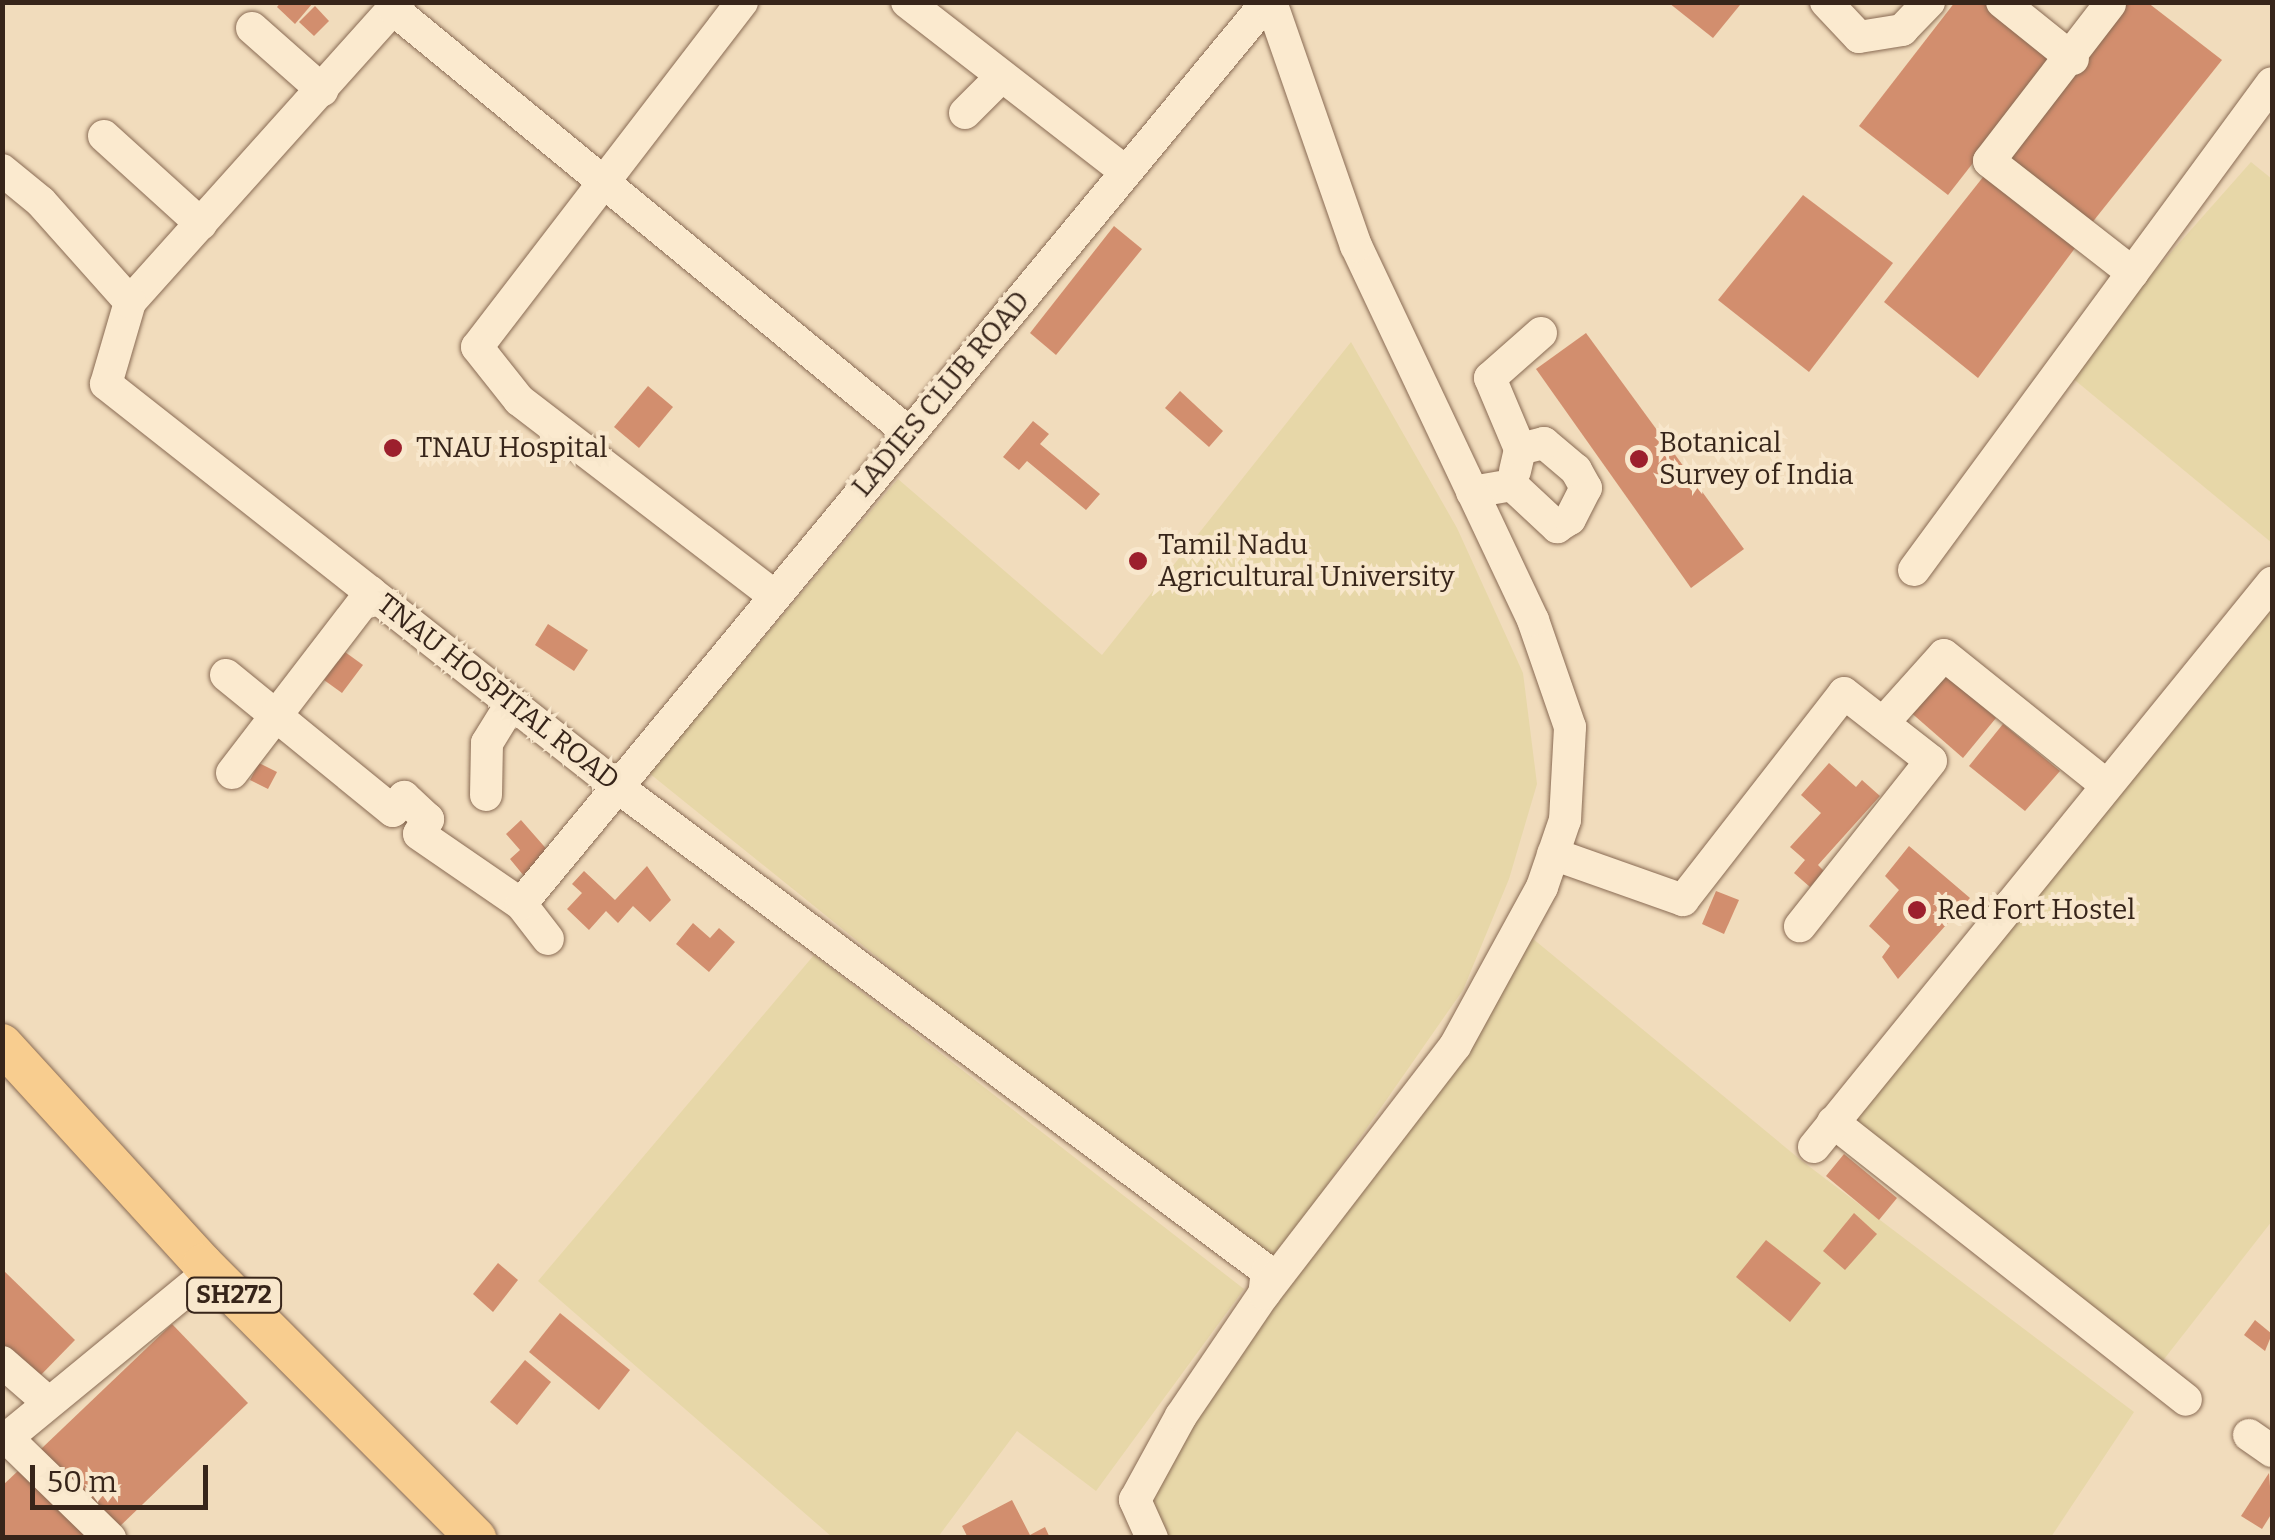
<!DOCTYPE html>
<style>
body{margin:0}
#map{position:relative;width:2275px;height:1540px;overflow:hidden;background:#f1dcbc;font-family:Bitter,serif}
div>[style]{position:absolute}
.farmland>*{inset:0;background:#e7d7a8}
.building>*{inset:0;background:#d28e6e}
.roads{filter:drop-shadow(0 0 2px #896b54) drop-shadow(0 0 2px #896b54)}
.minor>*{height:32px;margin:-16px;padding:0 16px;transform-origin:16px;border-radius:16px;background:#fbeacf}
.major>*{height:40px;margin:-20px;padding:0 20px;transform-origin:20px;border-radius:20px;background:#f8cd8f}
.dots>*{width:28px;height:28px;translate:-50% -50%;box-sizing:border-box;border:5px solid #f8e7cc;border-radius:50%}
span{translate:-50% -50%;white-space:nowrap;text-align:center;line-height:1.15;-webkit-text-stroke:8px #f8e7cc;paint-order:stroke}
.shield-label span{padding:2px 8px;background:#f8e7cc;border:2px solid;border-radius:8px;-webkit-text-stroke-width:0}
.shield-label{font-size:25px;color:#37251a;font-weight:700}
.street-label{font-size:28px;color:#37251a}
.poi-label{font-size:28px;color:#37251a}
.left{translate:0 -50%;text-align:left}
.frame{position:absolute;inset:0;border:5px solid #37251a;pointer-events:none}
.scale{position:absolute;left:30px;top:1465px;width:178px;height:45px;box-sizing:border-box;border:5px solid #37251a;border-top:0;padding-left:12px;font-size:30px;line-height:35px;white-space:nowrap;color:#37251a;-webkit-text-stroke:8px #f8e7cc;paint-order:stroke}
</style>
<div id="map">
<div class="farmland">
<div style="clip-path:polygon(2251px 162px,2272px 179px,2272px 543px,2065px 372px)"></div>
<div style="clip-path:polygon(1351px 342px,1457px 528px,1523px 673px,1537px 784px,1509px 879px,1463px 990px,1267px 1271px,649px 773px,898px 479px,1102px 655px)"></div>
<div style="clip-path:polygon(2272px 600px,2272px 1221px,2154px 1372px,1844px 1121px)"></div>
<div style="clip-path:polygon(1532px 938px,1802px 1161px,2134px 1412px,2051px 1537px,1153px 1538px,1147px 1528px,1154px 1465px)"></div>
<div style="clip-path:polygon(814px 955px,1244px 1289px,1096px 1491px,1017px 1431px,938px 1537px,832px 1537px,538px 1281px)"></div>
</div>
<div class="building">
<div style="clip-path:polygon(281px 2px,310px 2px,312px 4px,295px 24px,277px 7px)"></div>
<div style="clip-path:polygon(1955px 2px,1993px 2px,2058px 54px,1948px 195px,1859px 126px)"></div>
<div style="clip-path:polygon(2119px 2px,2147px 2px,2222px 60px,2087px 229px,1998px 159px)"></div>
<div style="clip-path:polygon(1669px 3px,1736px 3px,1740px 5px,1713px 38px)"></div>
<div style="clip-path:polygon(315px 6px,329px 21px,314px 36px,299px 22px)"></div>
<div style="clip-path:polygon(1991px 167px,2081px 240px,1978px 378px,1884px 302px)"></div>
<div style="clip-path:polygon(1803px 195px,1893px 263px,1809px 372px,1718px 300px)"></div>
<div style="clip-path:polygon(1114px 226px,1142px 249px,1056px 355px,1030px 333px)"></div>
<div style="clip-path:polygon(1586px 333px,1744px 549px,1691px 588px,1536px 369px)"></div>
<div style="clip-path:polygon(648px 386px,673px 407px,639px 448px,614px 427px)"></div>
<div style="clip-path:polygon(1180px 391px,1223px 431px,1209px 447px,1165px 408px)"></div>
<div style="clip-path:polygon(1033px 421px,1049px 434px,1040px 444px,1100px 494px,1086px 510px,1027px 461px,1019px 470px,1003px 457px)"></div>
<div style="clip-path:polygon(548px 624px,588px 650px,574px 671px,535px 645px)"></div>
<div style="clip-path:polygon(345px 652px,363px 665px,342px 693px,324px 680px)"></div>
<div style="clip-path:polygon(1940px 670px,1996px 718px,1963px 758px,1908px 710px)"></div>
<div style="clip-path:polygon(2003px 724px,2060px 771px,2025px 811px,1969px 766px)"></div>
<div style="clip-path:polygon(259px 763px,277px 772px,268px 789px,250px 780px)"></div>
<div style="clip-path:polygon(1829px 763px,1856px 787px,1862px 780px,1880px 796px,1818px 865px,1824px 871px,1810px 887px,1794px 873px,1805px 860px,1790px 847px,1821px 813px,1801px 795px)"></div>
<div style="clip-path:polygon(521px 820px,550px 853px,524px 876px,510px 859px,520px 850px,506px 834px)"></div>
<div style="clip-path:polygon(1909px 846px,1970px 898px,1898px 979px,1882px 957px,1890px 946px,1869px 926px,1899px 890px,1885px 876px)"></div>
<div style="clip-path:polygon(647px 866px,671px 900px,650px 922px,633px 906px,618px 923px,606px 911px,589px 930px,567px 909px,582px 893px,572px 884px,584px 871px,615px 900px)"></div>
<div style="clip-path:polygon(1716px 891px,1739px 900px,1724px 934px,1702px 924px)"></div>
<div style="clip-path:polygon(693px 923px,710px 938px,719px 928px,735px 942px,709px 972px,676px 944px)"></div>
<div style="clip-path:polygon(1844px 1154px,1897px 1198px,1879px 1220px,1826px 1176px)"></div>
<div style="clip-path:polygon(1854px 1213px,1877px 1234px,1845px 1270px,1823px 1251px)"></div>
<div style="clip-path:polygon(1766px 1240px,1821px 1283px,1790px 1322px,1736px 1277px)"></div>
<div style="clip-path:polygon(498px 1263px,518px 1280px,493px 1312px,473px 1294px)"></div>
<div style="clip-path:polygon(2px 1269px,75px 1340px,36px 1380px,2px 1348px)"></div>
<div style="clip-path:polygon(560px 1313px,630px 1370px,599px 1410px,529px 1352px)"></div>
<div style="clip-path:polygon(2255px 1320px,2272px 1334px,2265px 1351px,2244px 1335px)"></div>
<div style="clip-path:polygon(172px 1324px,248px 1403px,117px 1529px,41px 1449px)"></div>
<div style="clip-path:polygon(525px 1360px,551px 1382px,517px 1425px,490px 1402px)"></div>
<div style="clip-path:polygon(20px 1469px,91px 1538px,2px 1538px,2px 1486px)"></div>
<div style="clip-path:polygon(2269px 1473px,2272px 1513px,2262px 1529px,2241px 1516px)"></div>
<div style="clip-path:polygon(1012px 1500px,1030px 1535px,1045px 1527px,1050px 1538px,968px 1538px,962px 1526px)"></div>
</div>
<div class="roads">
<div class="minor">
<div style="left:399px;top:2px;width:403px;rotate:131.9deg"></div>
<div style="left:130px;top:302px;width:85px;rotate:106.3deg"></div>
<div style="left:106px;top:384px;width:653px;rotate:38.22deg"></div>
<div style="left:619px;top:788px;width:808px;rotate:36.7deg"></div>
<div style="left:1267px;top:1271px;width:23px;rotate:97deg"></div>
<div style="left:742px;top:2px;width:435px;rotate:127.5deg"></div>
<div style="left:477px;top:347px;width:68px;rotate:51.6deg"></div>
<div style="left:519px;top:400px;width:320px;rotate:37.5deg"></div>
<div style="left:907px;top:2px;width:277px;rotate:37.8deg"></div>
<div style="left:1826px;top:2px;width:48px;rotate:46.7deg"></div>
<div style="left:1859px;top:37px;width:44px;rotate:-9.2deg"></div>
<div style="left:1902px;top:30px;width:39px;rotate:-46deg"></div>
<div style="left:2002px;top:2px;width:91px;rotate:38.8deg"></div>
<div style="left:2110px;top:4px;width:198px;rotate:127.6deg"></div>
<div style="left:1989px;top:161px;width:182px;rotate:37.9deg"></div>
<div style="left:394px;top:10px;width:666px;rotate:39.4deg"></div>
<div style="left:252px;top:28px;width:94px;rotate:41.5deg"></div>
<div style="left:965px;top:113px;width:52px;rotate:-45deg"></div>
<div style="left:104px;top:136px;width:131px;rotate:42.2deg"></div>
<div style="left:2px;top:170px;width:50px;rotate:39.4deg"></div>
<div style="left:41px;top:202px;width:134px;rotate:48.3deg"></div>
<div style="left:1515px;top:471px;width:23px;rotate:-77deg"></div>
<div style="left:1520px;top:449px;width:77px;rotate:-112.9deg"></div>
<div style="left:1490px;top:378px;width:68px;rotate:-41.4deg"></div>
<div style="left:1472px;top:492px;width:41px;rotate:-9.9deg"></div>
<div style="left:1512px;top:485px;width:62px;rotate:43deg"></div>
<div style="left:1557px;top:527px;width:15px;rotate:-32deg"></div>
<div style="left:1570px;top:519px;width:35px;rotate:-63deg"></div>
<div style="left:1586px;top:488px;width:21px;rotate:-119deg"></div>
<div style="left:1576px;top:470px;width:42px;rotate:-139.8deg"></div>
<div style="left:1544px;top:443px;width:25px;rotate:166deg"></div>
<div style="left:1914px;top:570px;width:604px;rotate:-53.68deg"></div>
<div style="left:226px;top:675px;width:215px;rotate:39.2deg"></div>
<div style="left:393px;top:811px;width:18px;rotate:-52deg"></div>
<div style="left:404px;top:797px;width:33px;rotate:43deg"></div>
<div style="left:428px;top:819px;width:17px;rotate:121deg"></div>
<div style="left:419px;top:834px;width:124px;rotate:34.5deg"></div>
<div style="left:521px;top:904px;width:44px;rotate:52.4deg"></div>
<div style="left:1883px;top:723px;width:91px;rotate:-48.1deg"></div>
<div style="left:1944px;top:655px;width:205px;rotate:38.7deg"></div>
<div style="left:232px;top:773px;width:228px;rotate:-52.5deg"></div>
<div style="left:486px;top:795px;width:52px;rotate:-88.9deg"></div>
<div style="left:487px;top:743px;width:46px;rotate:-58.4deg"></div>
<div style="left:1553px;top:854px;width:138px;rotate:19.5deg"></div>
<div style="left:1683px;top:900px;width:262px;rotate:-52.1deg"></div>
<div style="left:1844px;top:693px;width:110px;rotate:38deg"></div>
<div style="left:1931px;top:761px;width:211px;rotate:128.4deg"></div>
<div style="left:521px;top:904px;width:1171px;rotate:-50.41deg"></div>
<div style="left:1833px;top:1122px;width:449px;rotate:38.2deg"></div>
<div style="left:1814px;top:1147px;width:727px;rotate:-50.92deg"></div>
<div style="left:2px;top:1362px;width:62px;rotate:41.1deg"></div>
<div style="left:2249px;top:1435px;width:28px;rotate:35deg"></div>
<div style="left:7px;top:1438px;width:144px;rotate:44.2deg"></div>
<div style="left:2px;top:1442px;width:269px;rotate:-39.4deg"></div>
<div style="left:1152px;top:1538px;width:42px;rotate:-114.1deg"></div>
<div style="left:1135px;top:1500px;width:96px;rotate:-61.3deg"></div>
<div style="left:1181px;top:1416px;width:148px;rotate:-55.8deg"></div>
<div style="left:1264px;top:1294px;width:313px;rotate:-52.4deg"></div>
<div style="left:1455px;top:1046px;width:181px;rotate:-61.3deg"></div>
<div style="left:1542px;top:887px;width:71px;rotate:-71.1deg"></div>
<div style="left:1565px;top:820px;width:93px;rotate:-86.9deg"></div>
<div style="left:1570px;top:727px;width:113px;rotate:-109.1deg"></div>
<div style="left:1533px;top:620px;width:414px;rotate:-115.3deg"></div>
<div style="left:1356px;top:246px;width:258px;rotate:-109.2deg"></div>
</div>
<div class="major">
<div style="left:2px;top:1044px;width:298px;rotate:47.6deg"></div>
<div style="left:203px;top:1264px;width:387px;rotate:45.1deg"></div>
</div>
</div>
<div class="dots">
<div style="left:393px;top:448px;background:#9c202d"></div>
<div style="left:1639px;top:459px;background:#9c202d"></div>
<div style="left:1138px;top:561px;background:#9c202d"></div>
<div style="left:1917px;top:910px;background:#9c202d"></div>
</div>
<div class="shield-label">
<span style="left:234px;top:1295px">SH272</span>
</div>
<div class="street-label">
<span style="left:941px;top:394px;rotate:-50deg">LADIES CLUB ROAD</span>
<span style="left:498px;top:692px;rotate:38deg">TNAU HOSPITAL ROAD</span>
</div>
<div class="poi-label">
<span class="left" style="left:1659px;top:459px">Botanical<br>Survey of India</span>
<span class="left" style="left:416px;top:448px">TNAU Hospital</span>
<span class="left" style="left:1158px;top:561px">Tamil Nadu<br>Agricultural University</span>
<span class="left" style="left:1937px;top:910px">Red Fort Hostel</span>
</div>
<div class="frame"></div>
<div class="scale">50 m</div>
</div>
